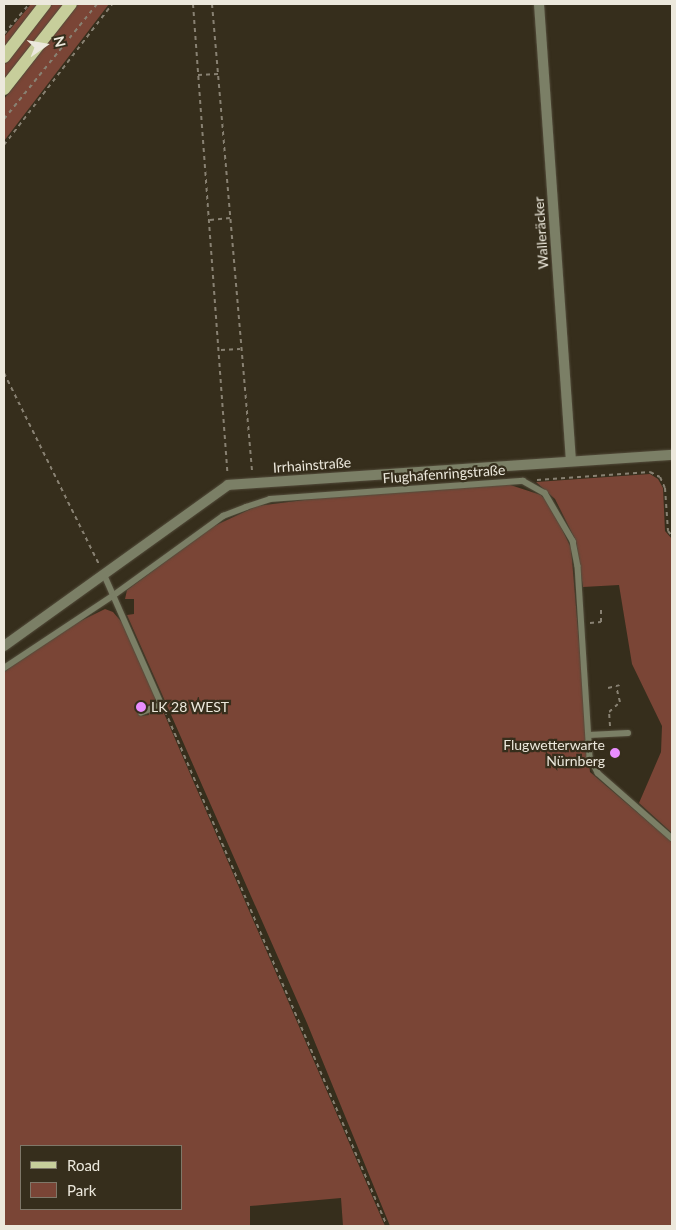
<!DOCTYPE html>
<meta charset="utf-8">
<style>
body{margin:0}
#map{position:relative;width:676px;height:1230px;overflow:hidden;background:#362e1c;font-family:Lato,sans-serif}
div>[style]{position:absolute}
.green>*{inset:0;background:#7a4536}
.path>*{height:2px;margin-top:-1px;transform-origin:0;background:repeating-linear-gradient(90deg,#888172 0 4px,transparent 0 8px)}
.roads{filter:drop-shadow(0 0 1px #534c3b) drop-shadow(0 0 1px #534c3b)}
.lane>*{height:5.5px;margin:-2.75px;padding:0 2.75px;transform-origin:2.75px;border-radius:2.75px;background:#7b7f66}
.street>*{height:10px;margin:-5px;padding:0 5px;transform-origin:5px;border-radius:5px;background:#7b7f66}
.primary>*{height:12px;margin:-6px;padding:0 6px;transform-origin:6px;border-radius:6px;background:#c7ce9b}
.dots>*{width:14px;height:14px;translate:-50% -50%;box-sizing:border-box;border:2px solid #362e1c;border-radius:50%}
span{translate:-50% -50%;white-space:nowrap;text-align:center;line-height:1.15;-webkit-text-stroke:4.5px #362e1c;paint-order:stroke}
.street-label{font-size:14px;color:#ece8dc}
.poi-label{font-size:14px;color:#ece8dc}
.left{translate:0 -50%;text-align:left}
.right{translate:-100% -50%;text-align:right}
.frame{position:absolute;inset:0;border:5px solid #ece8dc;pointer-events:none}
.legend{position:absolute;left:20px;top:1145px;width:162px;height:65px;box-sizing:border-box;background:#362e1c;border:1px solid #7f7869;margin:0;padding:6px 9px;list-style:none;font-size:15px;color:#ece8dc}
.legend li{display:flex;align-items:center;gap:10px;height:25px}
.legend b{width:25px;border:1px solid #7f7869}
.north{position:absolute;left:20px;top:20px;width:50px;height:50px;-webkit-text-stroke:4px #362e1c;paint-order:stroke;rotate:77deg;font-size:14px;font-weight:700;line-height:20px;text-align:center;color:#ece8dc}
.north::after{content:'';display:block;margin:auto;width:18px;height:22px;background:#ece8dc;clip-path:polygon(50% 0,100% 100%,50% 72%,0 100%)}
</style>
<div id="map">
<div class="green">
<div style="clip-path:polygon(31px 4px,38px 4px,4px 48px,4px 37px)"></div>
<div style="clip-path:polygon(51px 4px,64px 4px,4px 80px,4px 65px)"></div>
<div style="clip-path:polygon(78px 4px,109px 4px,4px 141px,4px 99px)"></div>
<div style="clip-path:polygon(650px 474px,658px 479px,663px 488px,665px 531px,672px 539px,672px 833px,639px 803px,661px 752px,662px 726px,632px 664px,619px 585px,583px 587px,576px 541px,555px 499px,536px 482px)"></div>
<div style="clip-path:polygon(507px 484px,541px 495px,550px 504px,571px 548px,590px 772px,672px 842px,672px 1226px,390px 1226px,307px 1023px,127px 615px,134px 614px,134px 599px,125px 599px,127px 590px,212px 527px,257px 506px,320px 498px)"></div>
<div style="clip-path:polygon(evenodd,105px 609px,113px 612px,125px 626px,154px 691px,156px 702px,144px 706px,138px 704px,139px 716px,149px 715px,148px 711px,163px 711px,385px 1226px,343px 1226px,341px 1198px,250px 1206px,250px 1226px,4px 1226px,4px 672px,62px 630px,105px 609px,21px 1146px,181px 1146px,181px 1209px,21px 1209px,21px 1146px)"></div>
</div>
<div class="path">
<div style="left:193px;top:4px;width:472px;rotate:85.8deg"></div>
<div style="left:212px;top:4px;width:471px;rotate:85.1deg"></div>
<div style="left:4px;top:34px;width:39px;rotate:-50deg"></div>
<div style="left:198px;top:75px;width:20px;rotate:-3deg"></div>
<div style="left:4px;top:119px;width:148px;rotate:-51deg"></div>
<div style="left:4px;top:145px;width:178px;rotate:-52.5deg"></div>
<div style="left:210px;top:220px;width:20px;rotate:-6deg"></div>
<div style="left:221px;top:350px;width:19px;rotate:-3deg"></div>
<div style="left:4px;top:373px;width:213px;rotate:63.6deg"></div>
<div style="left:537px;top:480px;width:113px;rotate:-4deg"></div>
<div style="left:650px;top:472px;width:11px;rotate:27deg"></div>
<div style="left:660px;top:477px;width:12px;rotate:66deg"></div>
<div style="left:665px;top:488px;width:43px;rotate:86deg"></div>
<div style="left:668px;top:531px;width:6px;rotate:51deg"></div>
<div style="left:590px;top:623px;width:11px;rotate:-5deg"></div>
<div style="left:601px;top:622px;width:15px;rotate:-90deg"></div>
<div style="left:608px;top:688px;width:12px;rotate:-14deg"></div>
<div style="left:165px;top:711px;width:561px;rotate:66.68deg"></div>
<div style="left:610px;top:726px;width:14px;rotate:-94deg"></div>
<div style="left:609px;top:712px;width:15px;rotate:-42deg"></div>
<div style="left:620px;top:702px;width:16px;rotate:-104deg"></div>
</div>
<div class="roads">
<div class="lane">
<div style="left:105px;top:576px;width:141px;rotate:66.2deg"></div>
<div style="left:162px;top:705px;width:22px;rotate:159deg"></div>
<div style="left:4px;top:668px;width:132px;rotate:-33.6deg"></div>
<div style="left:114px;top:595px;width:135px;rotate:-35.9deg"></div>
<div style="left:223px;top:516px;width:25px;rotate:-21deg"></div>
<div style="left:246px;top:507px;width:25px;rotate:-18deg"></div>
<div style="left:270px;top:499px;width:254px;rotate:-4.1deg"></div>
<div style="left:523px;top:481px;width:25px;rotate:29deg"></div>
<div style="left:545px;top:493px;width:56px;rotate:59.7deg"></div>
<div style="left:573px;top:541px;width:25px;rotate:79deg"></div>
<div style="left:578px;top:566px;width:191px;rotate:86.4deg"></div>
<div style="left:590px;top:757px;width:18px;rotate:63deg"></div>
<div style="left:598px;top:773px;width:98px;rotate:41.3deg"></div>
<div style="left:589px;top:735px;width:39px;rotate:-3deg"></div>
</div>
<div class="street">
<div style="left:539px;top:4px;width:458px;rotate:86deg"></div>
<div style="left:4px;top:646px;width:276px;rotate:-35.7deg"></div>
<div style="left:228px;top:485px;width:445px;rotate:-3.9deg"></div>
</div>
<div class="primary">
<div style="left:4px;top:57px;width:67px;rotate:-52.3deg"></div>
<div style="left:4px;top:89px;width:108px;rotate:-51.8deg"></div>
</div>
</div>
<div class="dots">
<div style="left:141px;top:707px;background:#e98dfe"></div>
<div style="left:615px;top:753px;background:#e98dfe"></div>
</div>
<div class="street-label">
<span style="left:541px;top:233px;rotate:-94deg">Walleräcker</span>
<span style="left:312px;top:465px;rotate:-4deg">Irrhainstraße</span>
<span style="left:444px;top:474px;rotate:-4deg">Flughafenringstraße</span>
</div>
<div class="poi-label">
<span class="left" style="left:151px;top:707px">LK 28 WEST</span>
<span class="right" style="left:605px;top:753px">Flugwetterwarte<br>Nürnberg</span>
</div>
<div class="frame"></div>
<ul class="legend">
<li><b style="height:6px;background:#c7ce9b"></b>Road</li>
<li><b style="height:14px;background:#7a4536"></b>Park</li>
</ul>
<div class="north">N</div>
</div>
